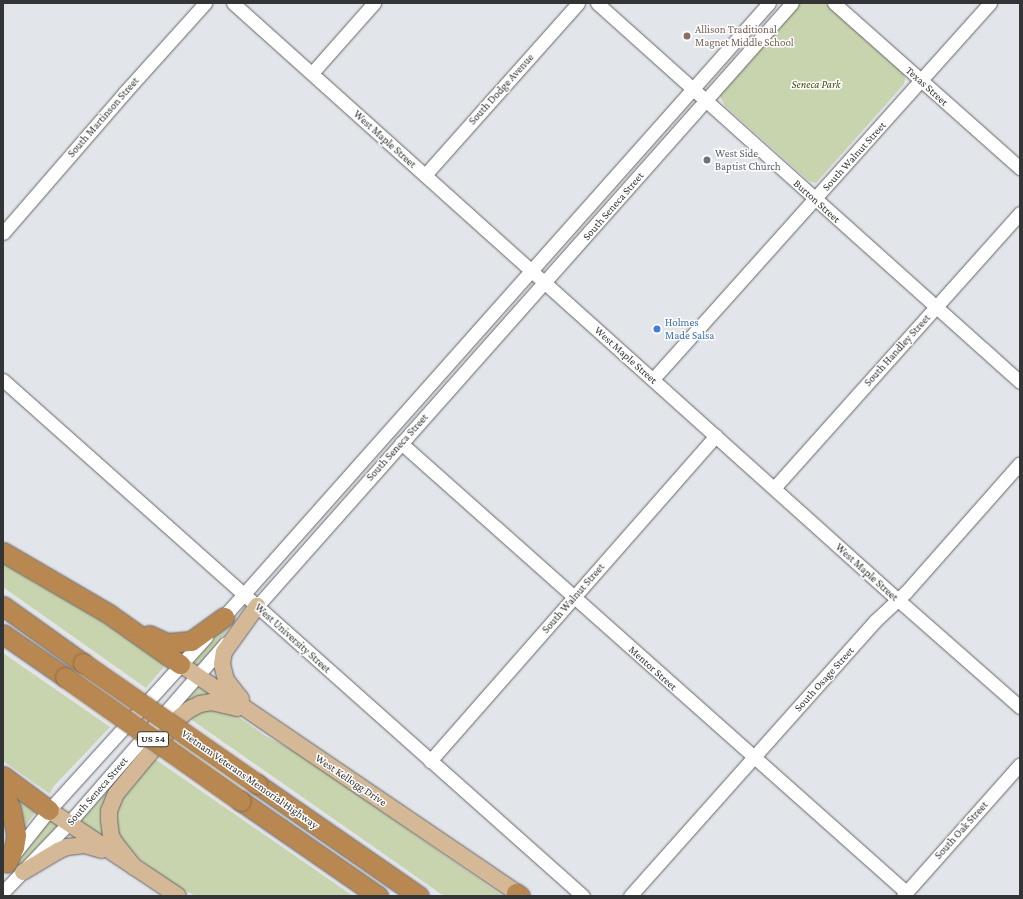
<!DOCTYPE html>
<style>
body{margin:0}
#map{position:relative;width:1023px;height:899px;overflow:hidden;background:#e2e5e9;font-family:"Crimson Pro",serif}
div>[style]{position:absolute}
.green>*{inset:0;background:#c8d4ad}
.roads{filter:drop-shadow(0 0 1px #636569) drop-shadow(0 0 1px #636569)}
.minor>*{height:13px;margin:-6.5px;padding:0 6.5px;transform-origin:6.5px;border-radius:6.5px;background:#fff}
.major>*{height:16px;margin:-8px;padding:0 8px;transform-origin:8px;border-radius:8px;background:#d5b896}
.highway>*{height:19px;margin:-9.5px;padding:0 9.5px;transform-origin:9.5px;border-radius:9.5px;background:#b98850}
.bridges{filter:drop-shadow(0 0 1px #8a6b47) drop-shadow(0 0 1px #8a6b47)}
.highway-bridge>*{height:19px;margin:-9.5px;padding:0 9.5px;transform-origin:9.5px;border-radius:9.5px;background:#b98850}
.dots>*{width:11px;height:11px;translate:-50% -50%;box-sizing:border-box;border:2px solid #fff;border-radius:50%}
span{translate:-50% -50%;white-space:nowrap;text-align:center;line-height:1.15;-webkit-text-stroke:3px #fff;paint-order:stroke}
.shield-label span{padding:1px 3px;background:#fff;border:1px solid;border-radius:3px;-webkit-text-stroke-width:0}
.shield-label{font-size:10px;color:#333435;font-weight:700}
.education-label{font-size:11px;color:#785e54}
.left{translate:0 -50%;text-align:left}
.park-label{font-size:11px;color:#414f0d;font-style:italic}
.street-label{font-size:11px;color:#333435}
.worship-label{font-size:11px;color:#5b616d}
.shop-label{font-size:11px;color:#366cbe}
.frame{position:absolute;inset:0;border:4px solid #333435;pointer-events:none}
</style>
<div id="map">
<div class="green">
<div style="clip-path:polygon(799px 3px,825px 3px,904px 74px,905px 78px,904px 84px,816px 183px,809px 181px,725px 106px,720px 96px,722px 90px)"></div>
<div style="clip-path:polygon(3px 561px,87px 608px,166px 661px,163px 668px,146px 688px,3px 587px)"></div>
<div style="clip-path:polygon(236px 616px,237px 617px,199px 668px,190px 662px,201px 648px)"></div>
<div style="clip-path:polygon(3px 653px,110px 727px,53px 787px,50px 794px,3px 761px)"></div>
<div style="clip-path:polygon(199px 686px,211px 694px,185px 706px,183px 704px)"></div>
<div style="clip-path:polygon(210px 707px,236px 715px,264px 735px,298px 753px,503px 896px,444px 896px,189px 718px)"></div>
<div style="clip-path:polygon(152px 757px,353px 896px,196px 896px,177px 887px,134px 855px,118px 838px,116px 802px)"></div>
<div style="clip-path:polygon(104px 794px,108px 796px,105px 840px,82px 823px,81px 819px)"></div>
<div style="clip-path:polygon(15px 796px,38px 809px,23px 829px)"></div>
<div style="clip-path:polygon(50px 820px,59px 825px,17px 868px,14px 865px)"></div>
</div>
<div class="roads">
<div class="minor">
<div style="left:233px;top:3px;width:892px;rotate:41.91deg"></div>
<div style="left:897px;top:599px;width:164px;rotate:41.3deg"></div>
<div style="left:597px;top:3px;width:568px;rotate:41.86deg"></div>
<div style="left:834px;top:3px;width:249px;rotate:41.6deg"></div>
<div style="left:312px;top:73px;width:94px;rotate:-48.5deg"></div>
<div style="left:425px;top:175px;width:230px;rotate:-48.3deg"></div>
<div style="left:3px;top:233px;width:186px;rotate:-49.1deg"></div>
<div style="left:125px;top:92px;width:120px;rotate:-48deg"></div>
<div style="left:653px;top:379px;width:505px;rotate:-48.13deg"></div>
<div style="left:3px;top:380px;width:776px;rotate:41.66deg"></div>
<div style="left:401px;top:443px;width:676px;rotate:41.64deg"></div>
<div style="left:774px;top:488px;width:369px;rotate:-48.2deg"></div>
<div style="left:251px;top:613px;width:815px;rotate:-48.43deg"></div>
<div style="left:219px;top:622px;width:828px;rotate:-48.38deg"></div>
<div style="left:430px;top:761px;width:433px;rotate:-48.7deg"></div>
<div style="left:14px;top:854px;width:56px;rotate:-51.5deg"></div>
<div style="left:49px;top:810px;width:234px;rotate:-47.8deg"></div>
<div style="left:3px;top:892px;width:94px;rotate:-46.3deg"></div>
<div style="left:68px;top:824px;width:240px;rotate:-48.9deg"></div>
<div style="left:630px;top:896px;width:368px;rotate:-48.3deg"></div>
<div style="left:875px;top:621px;width:42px;rotate:-43.1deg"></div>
<div style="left:906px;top:592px;width:172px;rotate:-48.5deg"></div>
<div style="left:903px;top:896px;width:176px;rotate:-48.4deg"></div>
</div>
<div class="major">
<div style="left:180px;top:664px;width:413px;rotate:34.2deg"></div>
<div style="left:241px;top:699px;width:24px;rotate:-128deg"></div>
<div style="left:226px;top:680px;width:16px;rotate:-104deg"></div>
<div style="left:222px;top:664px;width:12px;rotate:-81deg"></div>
<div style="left:224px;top:652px;width:57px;rotate:-54.3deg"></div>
<div style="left:49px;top:810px;width:155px;rotate:33.7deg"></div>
<div style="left:134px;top:867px;width:31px;rotate:-128deg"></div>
<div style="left:115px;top:843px;width:8px;rotate:-120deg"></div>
<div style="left:111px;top:836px;width:16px;rotate:-97deg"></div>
<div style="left:109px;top:820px;width:9px;rotate:-90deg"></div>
<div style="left:109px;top:811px;width:18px;rotate:-68deg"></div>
<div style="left:116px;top:794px;width:100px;rotate:-50.3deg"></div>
<div style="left:180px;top:717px;width:13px;rotate:-39deg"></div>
<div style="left:190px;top:709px;width:11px;rotate:-27deg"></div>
<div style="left:200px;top:704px;width:11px;rotate:-10deg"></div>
<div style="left:211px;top:702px;width:27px;rotate:13deg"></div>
<div style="left:23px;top:872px;width:41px;rotate:-31deg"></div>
<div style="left:58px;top:851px;width:10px;rotate:-24deg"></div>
<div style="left:67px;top:847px;width:18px;rotate:-6deg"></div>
<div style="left:85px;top:845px;width:17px;rotate:17deg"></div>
</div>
<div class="highway">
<div style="left:3px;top:552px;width:123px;rotate:30.3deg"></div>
<div style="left:109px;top:614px;width:87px;rotate:35.2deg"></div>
<div style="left:3px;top:606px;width:98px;rotate:35.5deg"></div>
<div style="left:3px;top:634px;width:75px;rotate:34.7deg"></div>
<div style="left:149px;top:635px;width:20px;rotate:24deg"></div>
<div style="left:167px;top:643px;width:24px;rotate:-5deg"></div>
<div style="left:191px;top:641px;width:41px;rotate:-36deg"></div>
<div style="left:3px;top:776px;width:57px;rotate:36.5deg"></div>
<div style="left:257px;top:784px;width:197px;rotate:34.7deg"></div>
<div style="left:3px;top:792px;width:19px;rotate:65deg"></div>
<div style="left:11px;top:809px;width:26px;rotate:79deg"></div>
<div style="left:16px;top:835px;width:12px;rotate:99deg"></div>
<div style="left:14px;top:847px;width:17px;rotate:114deg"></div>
<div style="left:241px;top:801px;width:167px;rotate:34.7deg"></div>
<div style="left:516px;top:893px;width:5px;rotate:37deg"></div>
</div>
</div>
<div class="bridges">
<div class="highway-bridge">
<div style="left:83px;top:663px;width:212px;rotate:34.8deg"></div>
<div style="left:65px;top:677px;width:215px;rotate:35.2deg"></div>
</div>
</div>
<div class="dots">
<div style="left:687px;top:36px;background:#8d6e63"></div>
<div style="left:707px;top:160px;background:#6b7280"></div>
<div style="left:657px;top:329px;background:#3f7fe0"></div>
</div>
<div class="shield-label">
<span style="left:153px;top:739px">US 54</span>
</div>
<div class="education-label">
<span class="left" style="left:695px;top:36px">Allison Traditional<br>Magnet Middle School</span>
</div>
<div class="park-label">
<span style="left:816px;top:84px">Seneca Park</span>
</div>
<div class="street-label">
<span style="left:927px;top:86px;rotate:42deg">Texas Street</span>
<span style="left:501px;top:89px;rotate:-48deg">South Dodge Avenue</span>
<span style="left:103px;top:117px;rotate:-49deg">South Martinson Street</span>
<span style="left:385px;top:139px;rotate:42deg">West Maple Street</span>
<span style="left:854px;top:156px;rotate:-48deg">South Walnut Street</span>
<span style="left:817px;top:201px;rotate:42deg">Burton Street</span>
<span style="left:613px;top:206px;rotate:-49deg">South Seneca Street</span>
<span style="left:897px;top:350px;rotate:-48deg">South Handley Street</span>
<span style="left:626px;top:355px;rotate:42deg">West Maple Street</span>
<span style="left:397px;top:447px;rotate:-48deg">South Seneca Street</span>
<span style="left:867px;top:572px;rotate:42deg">West Maple Street</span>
<span style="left:573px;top:598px;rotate:-49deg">South Walnut Street</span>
<span style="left:293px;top:638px;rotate:42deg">West University Street</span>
<span style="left:653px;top:668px;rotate:42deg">Mentor Street</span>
<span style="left:824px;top:679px;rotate:-48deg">South Osage Street</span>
<span style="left:250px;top:779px;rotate:35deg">Vietnam Veterans Memorial Highway</span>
<span style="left:351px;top:780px;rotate:34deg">West Kellogg Drive</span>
<span style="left:97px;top:791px;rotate:-49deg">South Seneca Street</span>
<span style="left:961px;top:830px;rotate:-48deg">South Oak Street</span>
</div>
<div class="worship-label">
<span class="left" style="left:715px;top:160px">West Side<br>Baptist Church</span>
</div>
<div class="shop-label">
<span class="left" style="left:665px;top:329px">Holmes<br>Made Salsa</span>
</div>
<div class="frame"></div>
</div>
